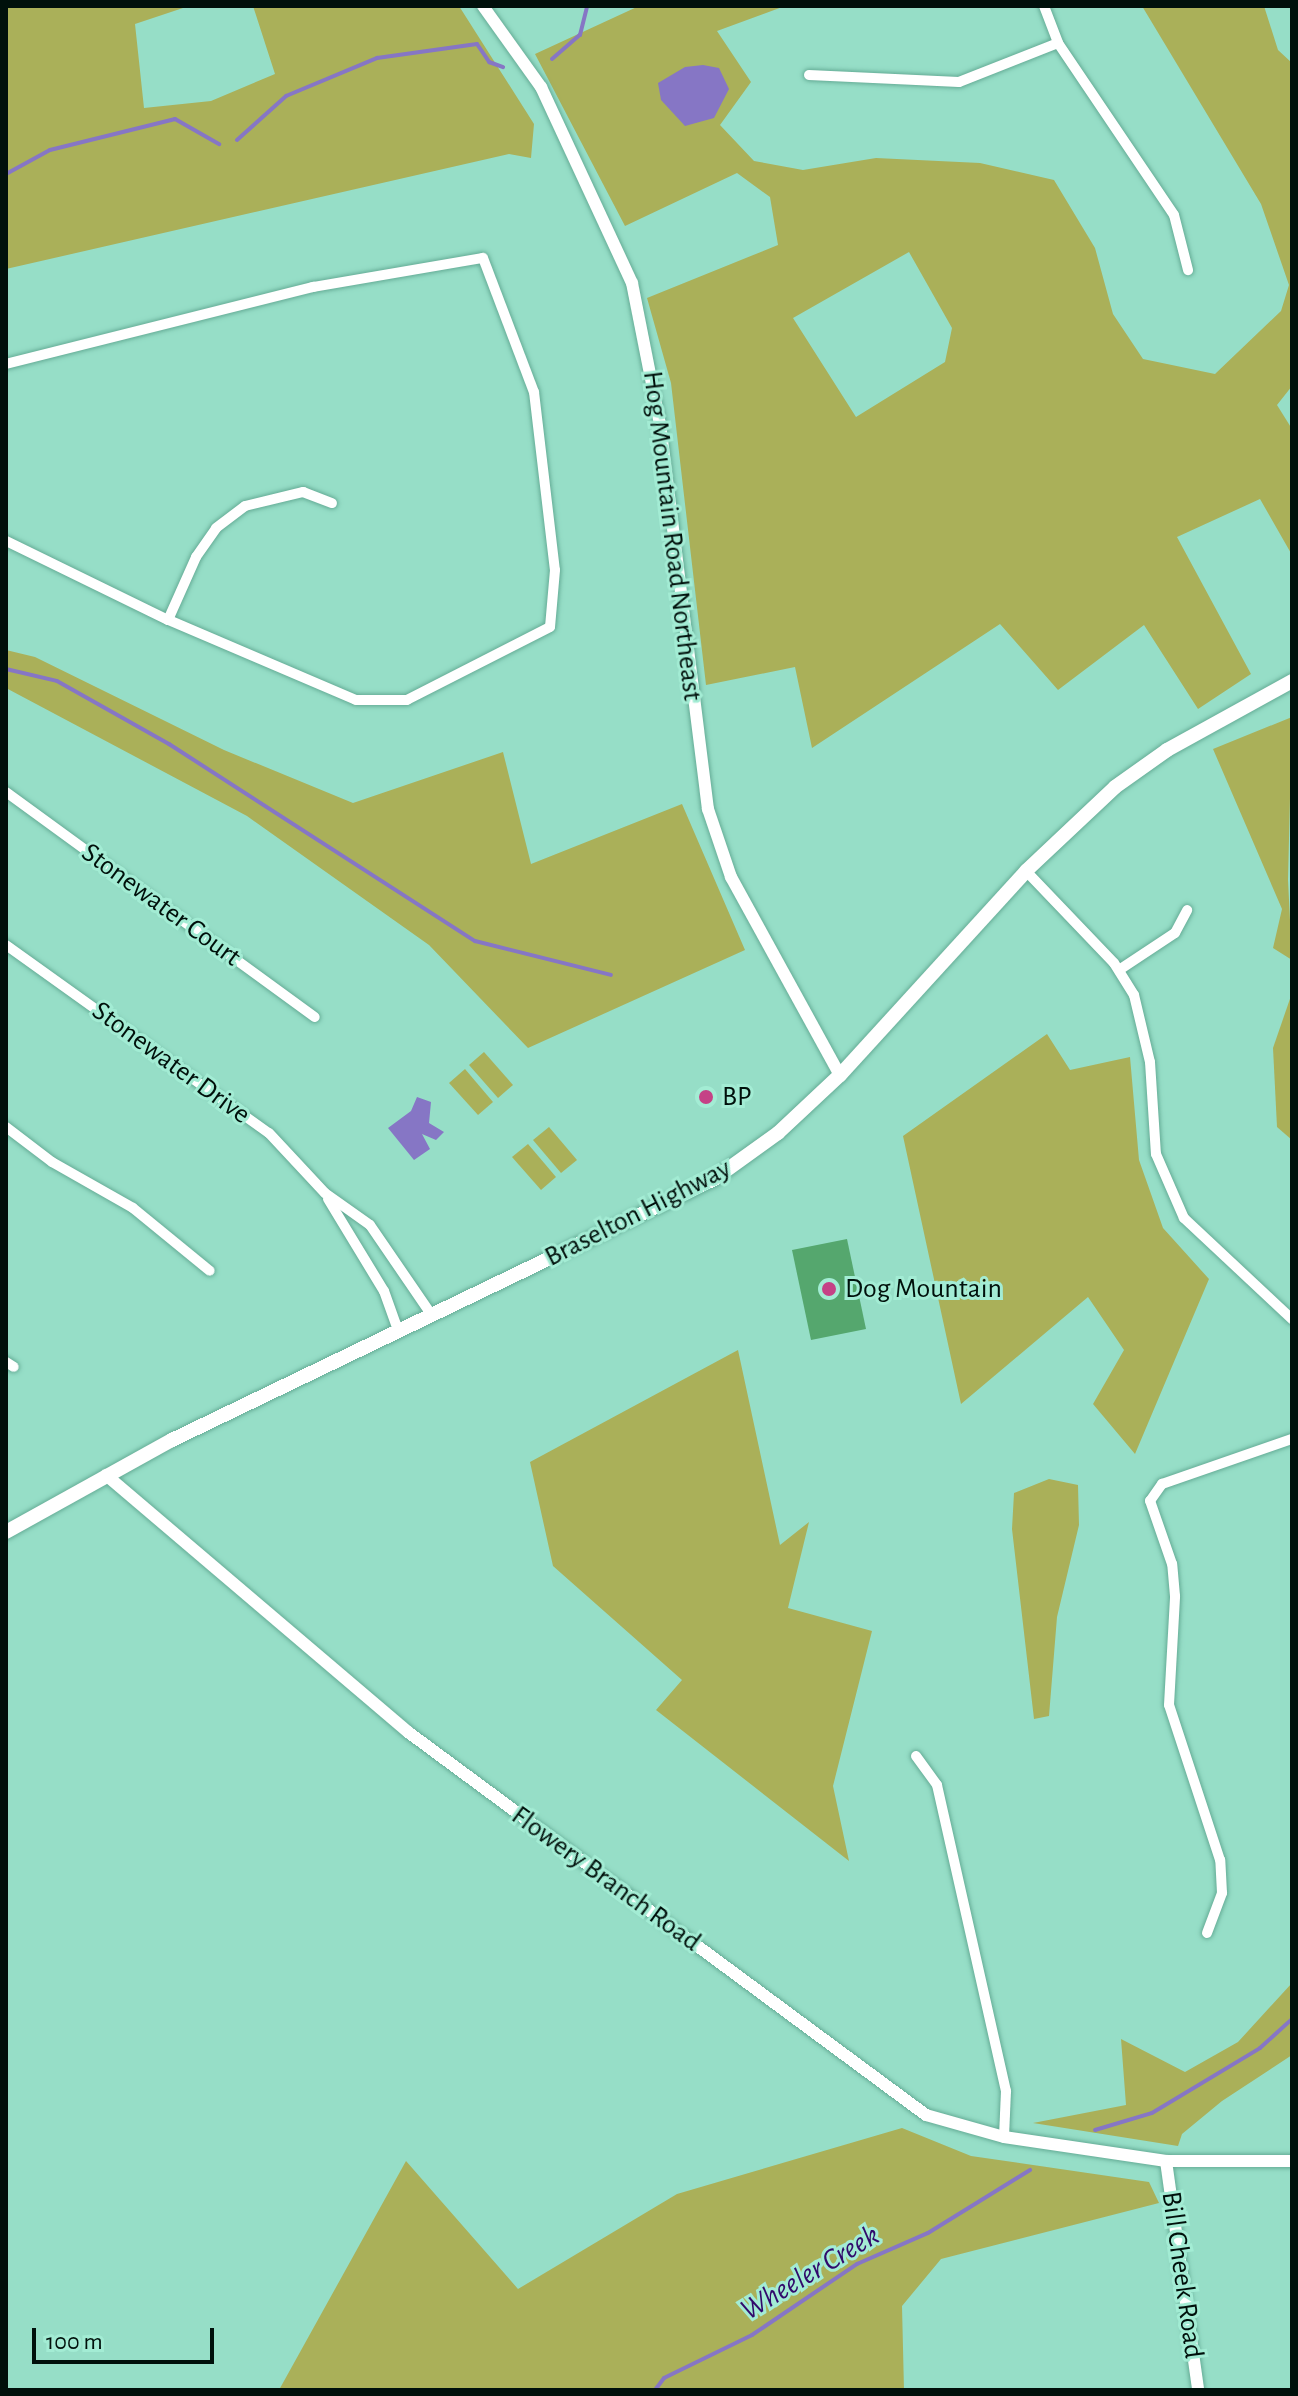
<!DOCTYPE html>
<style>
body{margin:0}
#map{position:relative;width:1298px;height:2396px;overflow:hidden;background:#96dec7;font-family:"Alegreya Sans",sans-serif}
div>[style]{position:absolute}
.green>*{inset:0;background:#aab059}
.water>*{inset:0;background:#8676c5}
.stream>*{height:4px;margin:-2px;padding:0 2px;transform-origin:2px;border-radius:2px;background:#8676c5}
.building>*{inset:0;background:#55a76e}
.roads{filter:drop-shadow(0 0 2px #65ac96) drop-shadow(0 0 2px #65ac96)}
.minor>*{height:10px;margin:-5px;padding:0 5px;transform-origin:5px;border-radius:5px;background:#fff}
.tertiary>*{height:12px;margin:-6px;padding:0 6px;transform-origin:6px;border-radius:6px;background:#fff}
.secondary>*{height:14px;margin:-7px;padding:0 7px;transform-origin:7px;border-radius:7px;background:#fff}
.dots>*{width:22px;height:22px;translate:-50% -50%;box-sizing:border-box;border:4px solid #a3ecd4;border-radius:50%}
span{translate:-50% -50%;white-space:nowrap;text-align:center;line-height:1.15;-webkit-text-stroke:6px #a3ecd4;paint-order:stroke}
.street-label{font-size:28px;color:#00100b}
.poi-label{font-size:28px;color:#00100b}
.left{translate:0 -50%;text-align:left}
.water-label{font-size:30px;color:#310a6b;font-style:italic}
.frame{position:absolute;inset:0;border:8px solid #00100b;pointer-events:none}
.scale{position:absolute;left:32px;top:2328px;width:182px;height:36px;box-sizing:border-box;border:4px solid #00100b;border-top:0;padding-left:10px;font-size:24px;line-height:28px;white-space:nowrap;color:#00100b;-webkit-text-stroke:6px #a3ecd4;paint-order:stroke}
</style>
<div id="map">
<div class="green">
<div style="clip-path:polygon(6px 6px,189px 6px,135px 24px,144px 108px,211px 101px,275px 74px,253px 6px,459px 6px,534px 124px,531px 158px,509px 154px,6px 269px)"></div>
<div style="clip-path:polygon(evenodd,639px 6px,785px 6px,717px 31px,751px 82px,720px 125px,754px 161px,803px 170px,876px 158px,980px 163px,1054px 180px,1095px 248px,1113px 314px,1143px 359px,1215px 374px,1281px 311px,1289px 285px,1261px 204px,1142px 6px,1264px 6px,1278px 50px,1292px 63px,1292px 386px,1277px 405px,1292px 429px,1292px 555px,1260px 499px,1177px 537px,1251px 674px,1198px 709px,1144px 625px,1058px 690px,1000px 624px,812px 748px,795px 667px,706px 685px,671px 383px,647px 298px,778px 245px,770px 197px,737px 173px,625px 226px,535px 54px,639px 6px,909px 252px,952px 328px,945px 362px,856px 417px,793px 318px,909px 252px)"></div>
<div style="clip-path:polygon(6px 650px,35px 657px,224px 750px,353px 803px,503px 752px,531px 864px,682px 804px,745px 950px,528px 1048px,429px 945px,247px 816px,6px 688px)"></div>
<div style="clip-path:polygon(1292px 717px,1288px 880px,1292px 960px,1273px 948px,1282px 909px,1213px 749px)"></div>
<div style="clip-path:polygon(1292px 993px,1292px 1140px,1277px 1127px,1273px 1048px)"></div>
<div style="clip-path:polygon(1047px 1034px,1070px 1070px,1130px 1057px,1139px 1160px,1163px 1228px,1209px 1279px,1135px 1454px,1093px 1404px,1124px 1350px,1088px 1297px,961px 1404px,903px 1136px)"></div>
<div style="clip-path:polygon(484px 1052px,513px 1085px,498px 1098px,469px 1065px)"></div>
<div style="clip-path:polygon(465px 1069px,493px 1102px,478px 1115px,449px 1083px)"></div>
<div style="clip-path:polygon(549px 1127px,577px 1160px,561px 1173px,533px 1140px)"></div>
<div style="clip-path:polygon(528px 1144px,556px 1177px,541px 1190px,512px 1157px)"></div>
<div style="clip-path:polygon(738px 1350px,780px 1545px,809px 1522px,788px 1608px,872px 1631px,833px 1786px,849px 1861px,656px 1710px,682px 1680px,553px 1566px,530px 1462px)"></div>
<div style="clip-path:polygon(1049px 1479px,1078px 1485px,1079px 1525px,1057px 1617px,1049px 1716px,1034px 1719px,1012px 1529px,1014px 1493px)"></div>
<div style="clip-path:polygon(1292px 1983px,1292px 2055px,1222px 2101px,1182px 2134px,1178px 2146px,1033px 2123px,1126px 2105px,1121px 2039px,1185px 2072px,1238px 2042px)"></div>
<div style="clip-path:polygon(902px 2128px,971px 2156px,1149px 2182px,1159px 2203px,941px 2259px,902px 2306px,904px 2390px,279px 2390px,406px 2161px,518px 2289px,677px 2194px)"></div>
</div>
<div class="water">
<div style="clip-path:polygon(703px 65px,719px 68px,729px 89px,714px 118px,685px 126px,661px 100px,658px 83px,685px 67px)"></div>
<div style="clip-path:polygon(417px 1097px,431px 1102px,429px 1123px,444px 1132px,436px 1140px,422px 1134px,430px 1149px,414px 1160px,388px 1128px,411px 1111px)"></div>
</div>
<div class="stream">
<div style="left:552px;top:59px;width:37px;rotate:-41deg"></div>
<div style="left:580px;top:35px;width:30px;rotate:-76deg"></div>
<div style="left:237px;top:140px;width:66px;rotate:-41.9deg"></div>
<div style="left:286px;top:96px;width:99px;rotate:-22.7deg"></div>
<div style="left:377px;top:58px;width:101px;rotate:-8deg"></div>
<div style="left:477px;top:44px;width:22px;rotate:56deg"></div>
<div style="left:489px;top:62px;width:15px;rotate:20deg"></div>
<div style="left:6px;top:174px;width:50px;rotate:-28.6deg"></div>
<div style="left:50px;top:150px;width:129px;rotate:-13.9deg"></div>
<div style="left:175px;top:119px;width:51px;rotate:29.6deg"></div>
<div style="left:6px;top:669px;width:52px;rotate:13.2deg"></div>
<div style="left:57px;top:681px;width:129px;rotate:29.4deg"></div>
<div style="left:169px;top:744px;width:364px;rotate:32.8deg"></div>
<div style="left:475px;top:941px;width:140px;rotate:14deg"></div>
<div style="left:1095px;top:2130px;width:59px;rotate:-16.6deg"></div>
<div style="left:1152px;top:2113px;width:126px;rotate:-31deg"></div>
<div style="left:1260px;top:2048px;width:43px;rotate:-42.2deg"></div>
<div style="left:655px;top:2390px;width:15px;rotate:-53deg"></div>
<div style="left:664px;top:2378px;width:98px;rotate:-26deg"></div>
<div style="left:752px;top:2335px;width:127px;rotate:-34.1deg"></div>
<div style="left:857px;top:2264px;width:77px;rotate:-23.6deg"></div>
<div style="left:928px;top:2233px;width:120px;rotate:-31.7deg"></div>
</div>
<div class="building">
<div style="clip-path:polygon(847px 1239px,866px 1329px,811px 1340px,792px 1250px)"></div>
</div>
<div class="roads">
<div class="minor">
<div style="left:1044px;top:6px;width:40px;rotate:69deg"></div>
<div style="left:1058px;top:43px;width:207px;rotate:56deg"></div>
<div style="left:1174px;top:215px;width:57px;rotate:75.7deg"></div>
<div style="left:809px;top:75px;width:150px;rotate:2.7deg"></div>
<div style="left:959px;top:82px;width:106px;rotate:-21.5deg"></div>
<div style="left:6px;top:364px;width:317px;rotate:-14.1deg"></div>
<div style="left:313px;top:287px;width:172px;rotate:-9.7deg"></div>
<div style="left:483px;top:258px;width:143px;rotate:69.2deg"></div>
<div style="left:534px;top:392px;width:179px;rotate:83.3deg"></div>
<div style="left:555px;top:570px;width:57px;rotate:95deg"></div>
<div style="left:550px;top:627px;width:161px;rotate:153deg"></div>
<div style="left:407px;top:700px;width:51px;rotate:180deg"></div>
<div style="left:356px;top:700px;width:204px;rotate:-156.9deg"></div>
<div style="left:168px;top:620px;width:180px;rotate:-154deg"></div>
<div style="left:168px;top:620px;width:69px;rotate:-66deg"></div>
<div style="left:196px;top:557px;width:35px;rotate:-55deg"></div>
<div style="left:216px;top:528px;width:36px;rotate:-37deg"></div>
<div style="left:245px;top:506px;width:60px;rotate:-13.6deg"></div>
<div style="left:303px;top:492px;width:31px;rotate:21deg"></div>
<div style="left:6px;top:792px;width:382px;rotate:36.1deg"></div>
<div style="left:1026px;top:871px;width:127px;rotate:46.3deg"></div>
<div style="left:1114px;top:963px;width:38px;rotate:58deg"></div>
<div style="left:1134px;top:995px;width:69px;rotate:76.6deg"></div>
<div style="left:1150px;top:1062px;width:92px;rotate:86.3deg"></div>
<div style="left:1156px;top:1154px;width:70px;rotate:66.4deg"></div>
<div style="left:1184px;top:1218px;width:148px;rotate:43.1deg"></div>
<div style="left:6px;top:945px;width:323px;rotate:35.6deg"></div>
<div style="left:269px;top:1133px;width:82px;rotate:47deg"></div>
<div style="left:325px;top:1193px;width:55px;rotate:35.4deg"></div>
<div style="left:370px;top:1225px;width:108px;rotate:55.6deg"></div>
<div style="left:1119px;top:970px;width:67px;rotate:-33.5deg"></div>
<div style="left:1175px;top:933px;width:26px;rotate:-62deg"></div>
<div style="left:6px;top:1127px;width:58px;rotate:37.3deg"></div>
<div style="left:52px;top:1162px;width:93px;rotate:29.6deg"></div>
<div style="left:133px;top:1208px;width:99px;rotate:39.3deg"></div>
<div style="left:328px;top:1199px;width:108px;rotate:58.7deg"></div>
<div style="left:384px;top:1291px;width:41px;rotate:70.3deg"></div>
<div style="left:6px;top:1362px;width:9px;rotate:32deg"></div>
<div style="left:916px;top:1756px;width:36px;rotate:54deg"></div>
<div style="left:937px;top:1785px;width:314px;rotate:77.3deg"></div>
<div style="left:1006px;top:2091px;width:46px;rotate:92.5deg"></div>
<div style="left:1207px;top:1933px;width:43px;rotate:-69.4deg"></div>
<div style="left:1222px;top:1893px;width:33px;rotate:-93deg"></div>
<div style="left:1220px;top:1860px;width:163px;rotate:-108.2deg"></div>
<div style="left:1169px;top:1705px;width:109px;rotate:-86.8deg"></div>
<div style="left:1175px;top:1596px;width:32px;rotate:-95deg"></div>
<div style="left:1172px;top:1564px;width:67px;rotate:-109.2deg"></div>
<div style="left:1150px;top:1501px;width:21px;rotate:-55deg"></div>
<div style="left:1162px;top:1484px;width:138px;rotate:-19.1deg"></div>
</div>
<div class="tertiary">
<div style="left:483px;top:6px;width:100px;rotate:54.4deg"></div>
<div style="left:541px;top:87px;width:216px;rotate:65.1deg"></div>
<div style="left:632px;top:283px;width:144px;rotate:78.8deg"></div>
<div style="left:660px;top:424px;width:388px;rotate:82.9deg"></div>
<div style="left:708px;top:809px;width:72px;rotate:71.3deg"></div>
<div style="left:731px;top:877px;width:226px;rotate:61.2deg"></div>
<div style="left:106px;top:1475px;width:397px;rotate:40.4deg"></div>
<div style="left:408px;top:1732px;width:644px;rotate:36.48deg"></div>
<div style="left:926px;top:2115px;width:81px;rotate:15.8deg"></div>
<div style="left:1004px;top:2137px;width:164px;rotate:8.4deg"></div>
<div style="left:1166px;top:2161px;width:126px"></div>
<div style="left:1166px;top:2161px;width:231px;rotate:82deg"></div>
</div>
<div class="secondary">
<div style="left:6px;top:1532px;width:190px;rotate:-29deg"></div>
<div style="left:172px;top:1440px;width:602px;rotate:-25.71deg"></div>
<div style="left:714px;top:1179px;width:79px;rotate:-35.7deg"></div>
<div style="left:778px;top:1133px;width:85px;rotate:-43.1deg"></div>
<div style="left:840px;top:1075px;width:276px;rotate:-47.6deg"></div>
<div style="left:1026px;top:871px;width:122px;rotate:-43.3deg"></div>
<div style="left:1115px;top:787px;width:64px;rotate:-35.4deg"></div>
<div style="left:1167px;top:750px;width:143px;rotate:-28.9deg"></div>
</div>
</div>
<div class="dots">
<div style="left:706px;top:1097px;background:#c54286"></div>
<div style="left:829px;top:1289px;background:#c54286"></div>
</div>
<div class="street-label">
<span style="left:672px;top:536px;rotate:83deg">Hog Mountain Road Northeast</span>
<span style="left:161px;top:905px;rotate:36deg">Stonewater Court</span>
<span style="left:171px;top:1063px;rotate:36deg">Stonewater Drive</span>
<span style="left:638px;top:1213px;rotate:-27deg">Braselton Highway</span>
<span style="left:606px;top:1879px;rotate:36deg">Flowery Branch Road</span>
<span style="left:1182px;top:2275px;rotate:82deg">Bill Cheek Road</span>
</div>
<div class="poi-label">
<span class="left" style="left:722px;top:1097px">BP</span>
<span class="left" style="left:845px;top:1289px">Dog Mountain</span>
</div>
<div class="water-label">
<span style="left:810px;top:2273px;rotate:-31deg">Wheeler Creek</span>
</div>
<div class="frame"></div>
<div class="scale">100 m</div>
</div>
